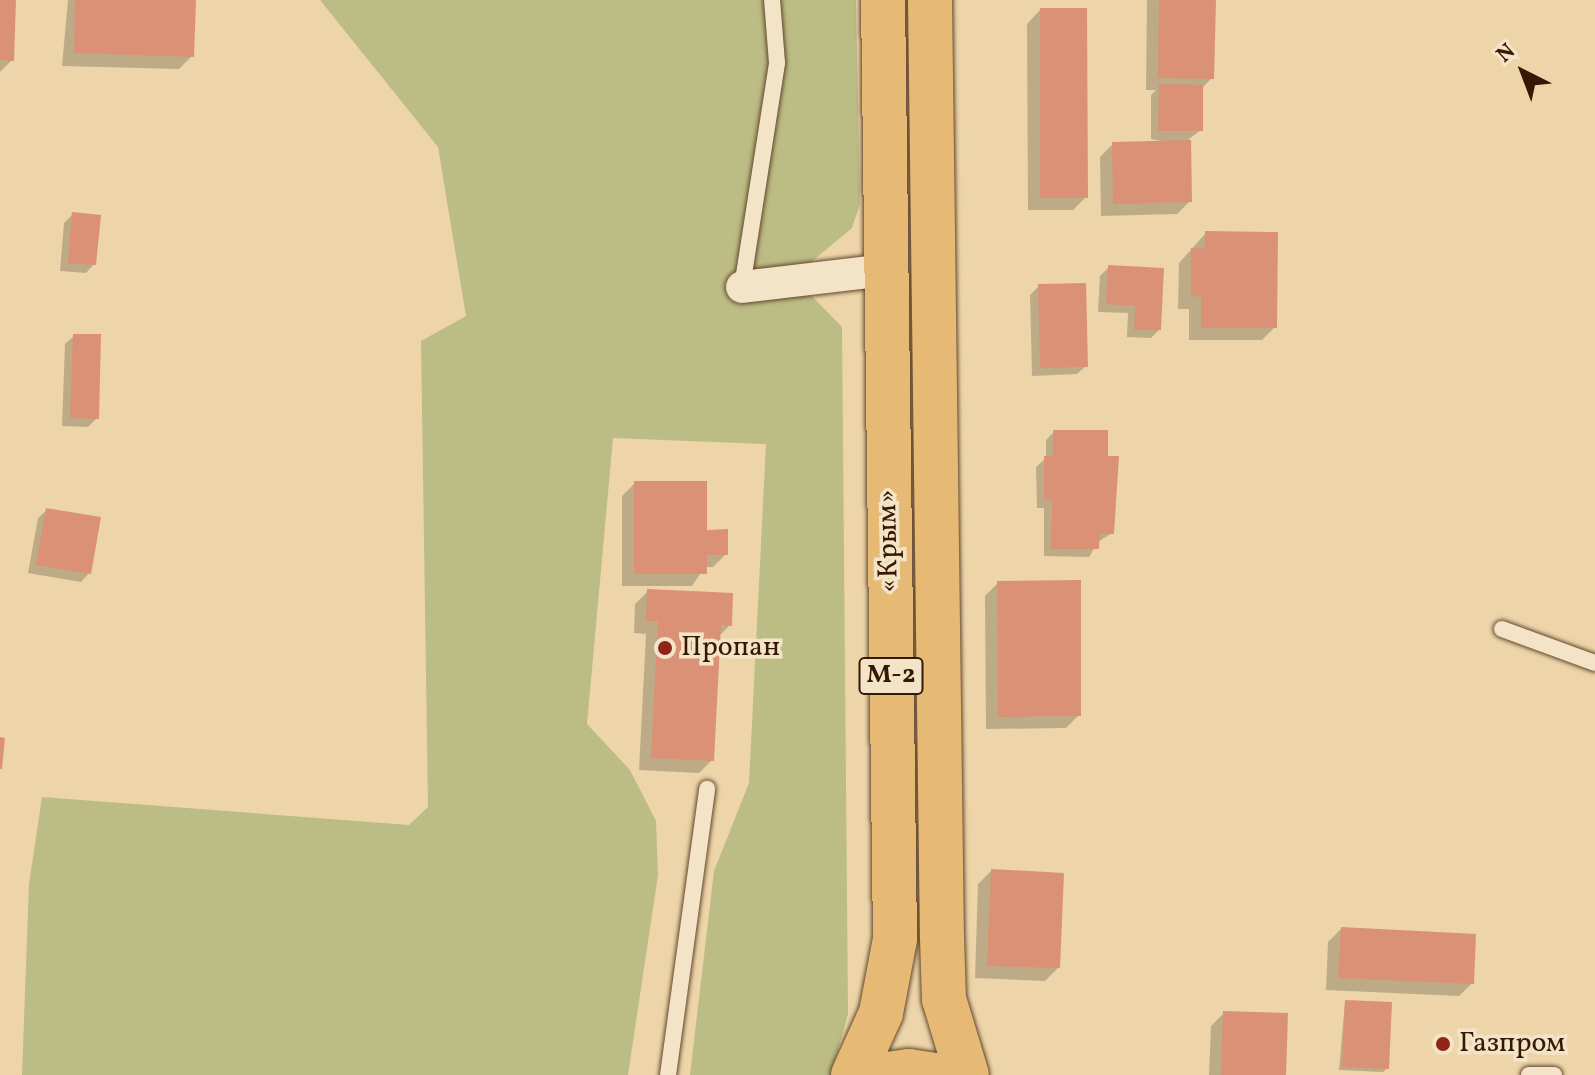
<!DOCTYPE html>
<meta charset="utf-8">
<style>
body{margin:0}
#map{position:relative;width:1595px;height:1075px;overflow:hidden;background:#edd5a9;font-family:Vollkorn,serif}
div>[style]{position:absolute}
.green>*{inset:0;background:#bcbc85}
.shadow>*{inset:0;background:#0003}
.building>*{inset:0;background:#db9176}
.roads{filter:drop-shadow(0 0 2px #64472d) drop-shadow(0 0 2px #64472d)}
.service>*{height:16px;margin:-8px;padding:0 8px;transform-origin:8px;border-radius:8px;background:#f3e4c7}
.minor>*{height:32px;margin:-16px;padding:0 16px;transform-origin:16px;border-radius:16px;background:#f3e4c7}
.primary>*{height:44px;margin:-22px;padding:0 22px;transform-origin:22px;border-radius:22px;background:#e6ba74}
.dots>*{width:22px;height:22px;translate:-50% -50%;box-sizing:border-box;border:4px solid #f3e4c7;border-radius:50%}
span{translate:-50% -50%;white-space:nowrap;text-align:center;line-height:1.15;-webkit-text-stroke:7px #f3e4c7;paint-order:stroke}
.shield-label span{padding:2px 6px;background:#f3e4c7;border:2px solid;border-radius:6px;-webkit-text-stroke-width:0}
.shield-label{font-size:26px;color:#371804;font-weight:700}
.street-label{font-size:28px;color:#371804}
.poi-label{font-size:28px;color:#371804}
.left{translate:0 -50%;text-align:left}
.north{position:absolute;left:1483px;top:32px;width:80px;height:80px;-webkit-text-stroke:6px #f3e4c7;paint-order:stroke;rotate:318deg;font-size:22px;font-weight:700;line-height:32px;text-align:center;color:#371804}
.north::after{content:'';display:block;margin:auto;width:28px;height:36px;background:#371804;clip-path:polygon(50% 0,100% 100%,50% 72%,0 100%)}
</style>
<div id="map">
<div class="green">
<div style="clip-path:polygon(320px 0,856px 0,860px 204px,852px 228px,799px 272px,804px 288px,842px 327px,848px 1014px,831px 1075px,690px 1075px,714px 871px,749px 783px,766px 444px,613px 438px,587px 724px,630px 770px,656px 821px,658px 875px,628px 1075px,22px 1075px,29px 884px,42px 797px,409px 825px,428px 807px,421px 341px,466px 316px,438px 147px)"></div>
</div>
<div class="shadow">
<div style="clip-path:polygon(0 0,14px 0,12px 60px,0 72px)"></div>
<div style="clip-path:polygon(68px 0,194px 0,192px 56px,179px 69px,62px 66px)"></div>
<div style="clip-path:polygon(1147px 0,1213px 0,1212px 78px,1201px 89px,1201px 130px,1189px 139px,1190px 201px,1177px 214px,1101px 216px,1100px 157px,1113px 144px,1167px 142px,1151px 139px,1151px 95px,1156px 90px,1146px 90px)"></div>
<div style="clip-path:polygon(1040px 10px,1086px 197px,1073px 210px,1028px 210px,1027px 24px)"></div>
<div style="clip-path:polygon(73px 214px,94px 264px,86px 273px,60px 271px,64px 223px)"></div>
<div style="clip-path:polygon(1206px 233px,1275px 327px,1262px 340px,1189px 340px,1189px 309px,1178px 309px,1179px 263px)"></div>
<div style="clip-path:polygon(1108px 268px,1159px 330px,1151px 338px,1127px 337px,1128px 313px,1098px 312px,1100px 276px)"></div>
<div style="clip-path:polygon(1039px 286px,1086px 366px,1077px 374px,1032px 376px,1030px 295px)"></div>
<div style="clip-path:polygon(74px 336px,97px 418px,88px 427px,62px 426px,65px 344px)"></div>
<div style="clip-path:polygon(1054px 432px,1112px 533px,1098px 542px,1089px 557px,1044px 556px,1044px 508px,1037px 508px,1036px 467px,1046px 458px,1046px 440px)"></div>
<div style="clip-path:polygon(635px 483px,705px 532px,726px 554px,713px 567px,705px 567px,692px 586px,622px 586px,622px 496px)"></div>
<div style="clip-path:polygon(47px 510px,89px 573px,81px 582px,28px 573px,38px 518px)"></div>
<div style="clip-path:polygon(998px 583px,1079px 715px,1066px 728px,986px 729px,985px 596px)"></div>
<div style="clip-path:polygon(648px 591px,730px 625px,718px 637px,712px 760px,699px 773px,639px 770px,646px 634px,634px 633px,635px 604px)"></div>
<div style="clip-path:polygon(991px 871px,1058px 968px,1045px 981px,975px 978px,978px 884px)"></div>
<div style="clip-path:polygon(1341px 929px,1472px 983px,1459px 996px,1326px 990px,1328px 942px)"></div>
<div style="clip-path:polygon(1345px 1002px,1387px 1068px,1383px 1072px,1339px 1070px)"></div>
<div style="clip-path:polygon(1224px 1013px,1284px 1075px,1209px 1075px,1211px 1026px)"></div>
</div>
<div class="building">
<div style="clip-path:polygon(0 0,16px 0,14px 61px,0 60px)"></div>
<div style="clip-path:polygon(75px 0,196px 0,194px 57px,74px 53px)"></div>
<div style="clip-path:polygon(1159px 0,1216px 0,1214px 79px,1158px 78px)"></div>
<div style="clip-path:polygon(1040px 8px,1087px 8px,1088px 198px,1040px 198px)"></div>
<div style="clip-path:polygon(1159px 84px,1203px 85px,1203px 131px,1158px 131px)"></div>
<div style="clip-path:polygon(1191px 140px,1192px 202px,1113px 204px,1112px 142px)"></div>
<div style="clip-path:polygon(72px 212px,101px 215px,96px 265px,68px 263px)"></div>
<div style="clip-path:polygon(1205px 231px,1278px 232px,1277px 328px,1201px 328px,1201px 297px,1191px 296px,1191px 248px,1205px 248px)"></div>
<div style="clip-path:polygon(1108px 265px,1164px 268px,1161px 330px,1134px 330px,1135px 306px,1106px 304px)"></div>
<div style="clip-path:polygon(1086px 283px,1088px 367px,1040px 368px,1038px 284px)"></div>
<div style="clip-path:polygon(73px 334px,101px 334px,99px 419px,70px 418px)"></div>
<div style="clip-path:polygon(1053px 430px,1108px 430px,1108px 456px,1119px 456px,1114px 534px,1100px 534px,1099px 549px,1051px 549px,1052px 500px,1044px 500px,1044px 456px,1053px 456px)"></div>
<div style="clip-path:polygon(634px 481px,707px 481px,707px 530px,728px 529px,728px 555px,707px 555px,707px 574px,634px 574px)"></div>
<div style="clip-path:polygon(46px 508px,101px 517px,91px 574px,36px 565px)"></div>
<div style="clip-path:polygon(1081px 580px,1081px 716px,998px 717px,997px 581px)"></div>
<div style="clip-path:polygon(647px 589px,733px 593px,732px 626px,721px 625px,714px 761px,651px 758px,658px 621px,646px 621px)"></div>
<div style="clip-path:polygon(0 737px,5px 738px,2px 769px,0 769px)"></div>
<div style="clip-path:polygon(991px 869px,1064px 873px,1060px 968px,987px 966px)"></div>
<div style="clip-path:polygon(1341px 927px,1476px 934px,1474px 984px,1338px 978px)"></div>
<div style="clip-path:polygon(1345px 1000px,1392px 1002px,1389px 1069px,1342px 1067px)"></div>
<div style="clip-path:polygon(1223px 1011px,1288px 1013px,1286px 1075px,1221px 1075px)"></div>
</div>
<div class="roads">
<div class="service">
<div style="left:742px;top:287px;width:227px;rotate:-81.1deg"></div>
<div style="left:777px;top:63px;width:63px;rotate:-94.5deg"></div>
<div style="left:1502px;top:629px;width:99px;rotate:20.1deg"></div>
<div style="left:668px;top:1075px;width:289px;rotate:-82.2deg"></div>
<div style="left:1529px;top:1075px;width:25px"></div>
</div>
<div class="minor">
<div style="left:742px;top:287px;width:145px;rotate:-6.7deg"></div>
</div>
<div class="primary">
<div style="left:930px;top:0;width:937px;rotate:89.27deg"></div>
<div style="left:942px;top:937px;width:62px;rotate:88.2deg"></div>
<div style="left:944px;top:999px;width:79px;rotate:73.2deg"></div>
<div style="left:853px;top:1075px;width:68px;rotate:-65.7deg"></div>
<div style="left:881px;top:1013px;width:75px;rotate:-79.3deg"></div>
<div style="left:895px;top:939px;width:939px;rotate:-90.73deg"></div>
<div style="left:880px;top:1075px;width:29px;rotate:-8deg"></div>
<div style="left:909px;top:1071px;width:26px;rotate:9deg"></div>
</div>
</div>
<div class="dots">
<div style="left:665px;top:648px;background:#8f2418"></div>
<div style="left:1443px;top:1044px;background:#8f2418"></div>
</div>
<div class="shield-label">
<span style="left:891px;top:676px">М-2</span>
</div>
<div class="street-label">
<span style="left:889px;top:541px;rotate:-91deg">«Крым»</span>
</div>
<div class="poi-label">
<span class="left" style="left:681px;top:648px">Пропан</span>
<span class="left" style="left:1459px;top:1044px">Газпром</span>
</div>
<div class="north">N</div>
</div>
